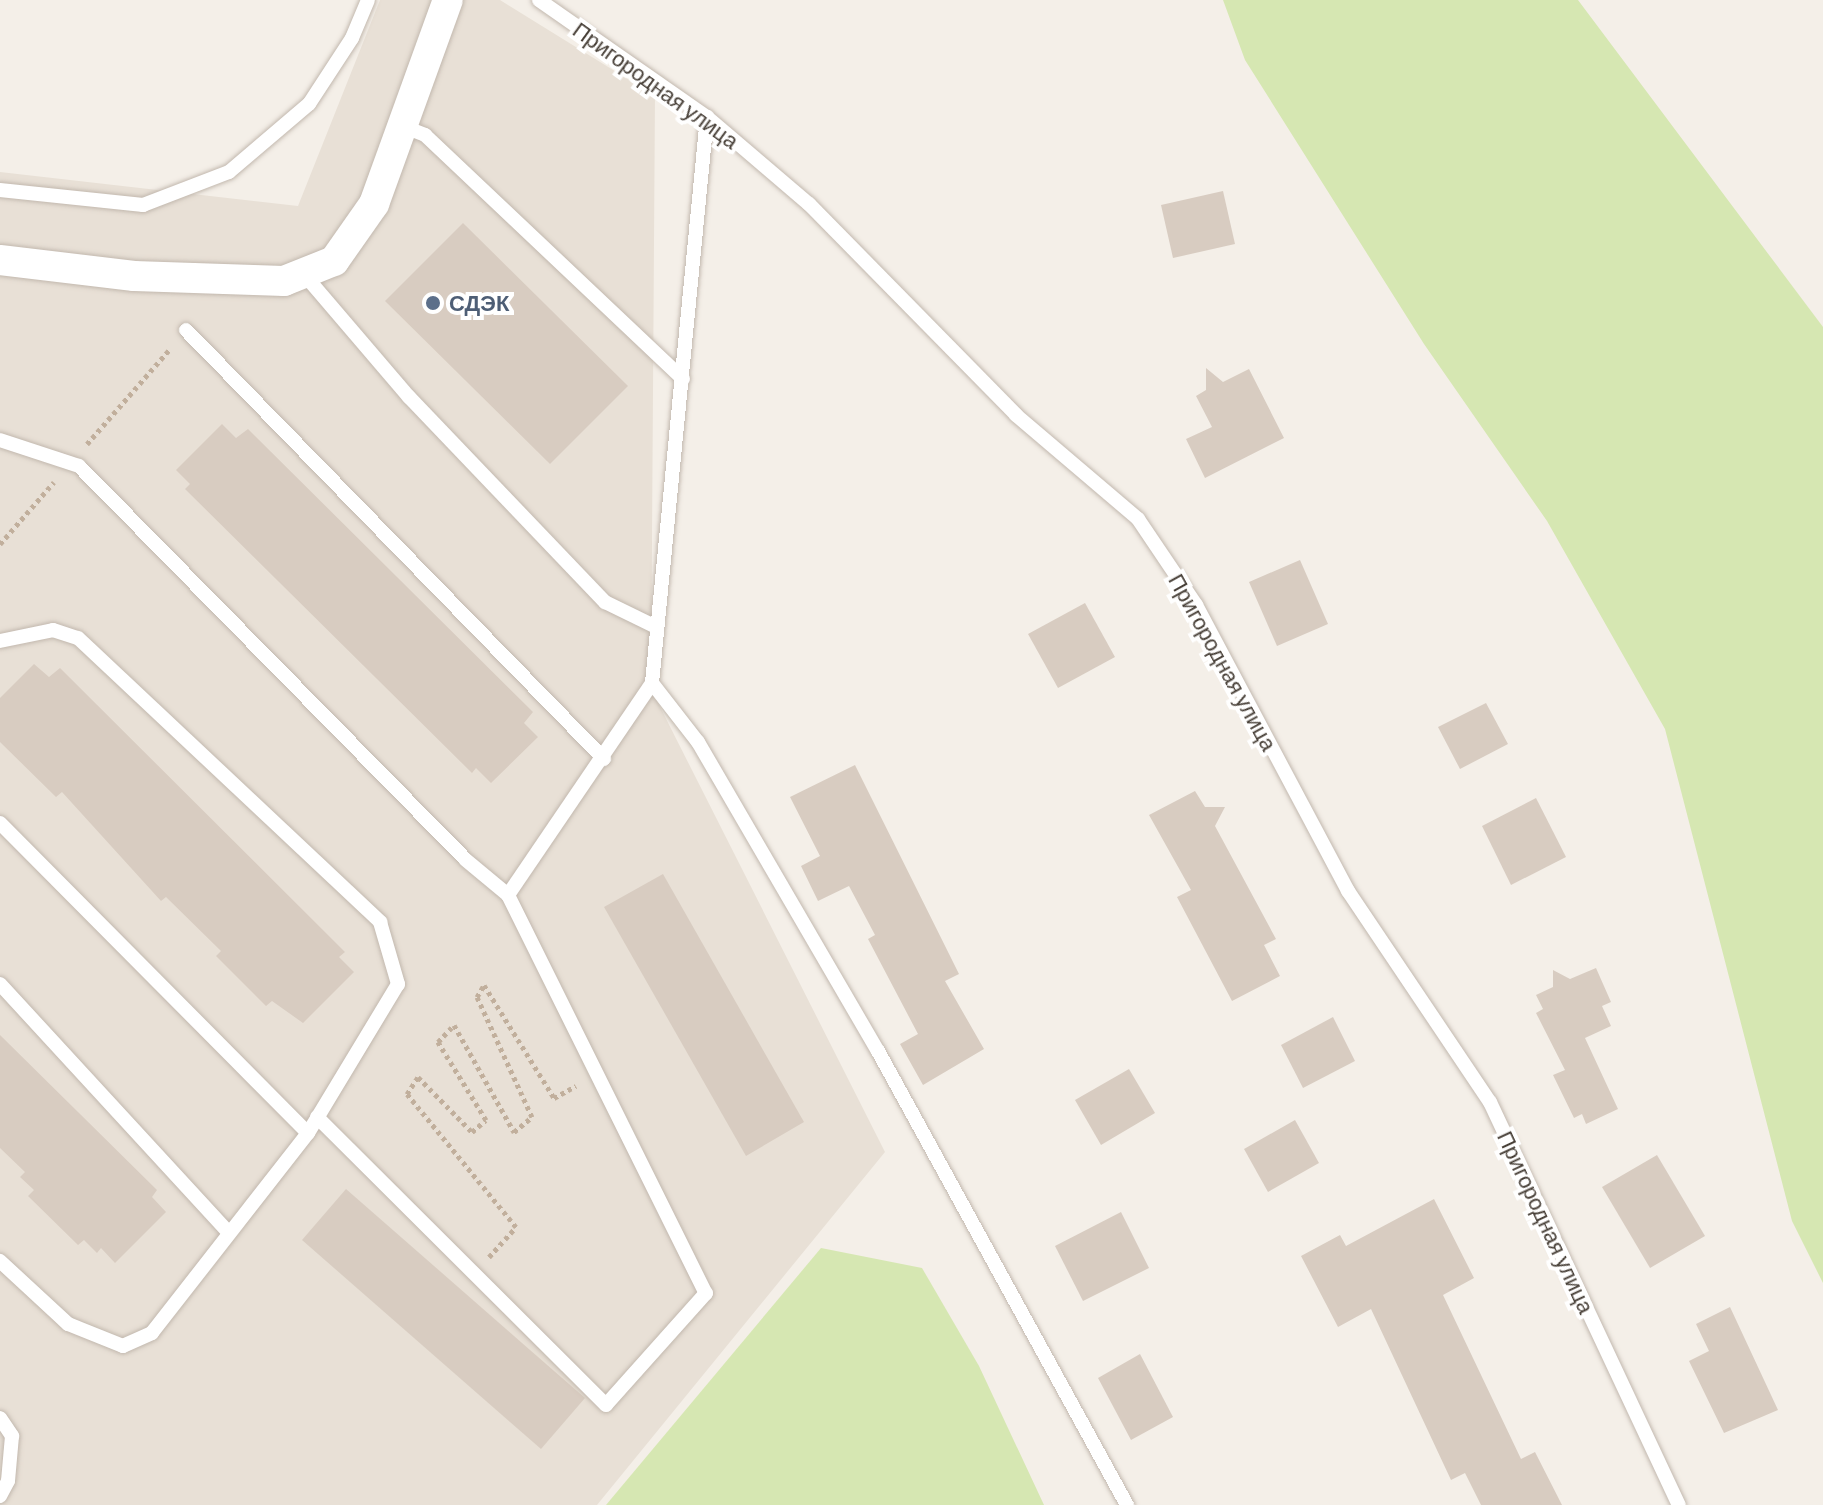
<!DOCTYPE html>
<meta charset="utf-8">
<style>
body{margin:0}
#map{position:relative;width:1823px;height:1505px;overflow:hidden;background:#f4efe8;font-family:Barlow,sans-serif}
div>[style]{position:absolute}
.residential>*{inset:0;background:#e8e0d6}
.green>*{inset:0;background:#d6e7b2}
.building>*{inset:0;background:#d8ccc1}
.path>*{height:5px;margin-top:-2.5px;transform-origin:0;background:repeating-linear-gradient(90deg,#c1af9c 0 4px,transparent 0 8px)}
.roads{filter:drop-shadow(0 0 2px #c2b8ae) drop-shadow(0 0 2px #c2b8ae)}
.service>*{height:14px;margin:-7px;padding:0 7px;transform-origin:7px;border-radius:7px;background:#fff}
.minor>*{height:30px;margin:-15px;padding:0 15px;transform-origin:15px;border-radius:15px;background:#fff}
.dots>*{width:22px;height:22px;translate:-50% -50%;box-sizing:border-box;border:4px solid #fff;border-radius:50%}
span{translate:-50% -50%;white-space:nowrap;text-align:center;line-height:1.15;-webkit-text-stroke:8px #fff;paint-order:stroke}
.street-label{font-size:22px;color:#473f37}
.service-label{font-size:22px;color:#4e5e75;font-weight:700}
.left{translate:0 -50%;text-align:left}
</style>
<div id="map">
<div class="residential">
<div style="clip-path:polygon(380px 0,500px 0,655px 96px,651px 689px,885px 1152px,597px 1505px,0 1505px,0 172px,298px 206px)"></div>
</div>
<div class="green">
<div style="clip-path:polygon(1223px 0,1578px 0,1823px 327px,1823px 1283px,1792px 1221px,1665px 729px,1547px 521px,1424px 344px,1245px 60px)"></div>
<div style="clip-path:polygon(821px 1248px,922px 1268px,979px 1366px,1044px 1505px,606px 1505px)"></div>
</div>
<div class="building">
<div style="clip-path:polygon(1223px 191px,1235px 244px,1173px 258px,1161px 205px)"></div>
<div style="clip-path:polygon(463px 223px,628px 386px,550px 464px,385px 301px)"></div>
<div style="clip-path:polygon(1206px 368px,1223px 382px,1249px 369px,1284px 438px,1205px 478px,1186px 439px,1212px 427px,1196px 396px,1206px 390px)"></div>
<div style="clip-path:polygon(222px 424px,236px 438px,248px 429px,533px 712px,524px 723px,538px 737px,491px 783px,476px 768px,472px 773px,185px 489px,190px 484px,176px 470px)"></div>
<div style="clip-path:polygon(1300px 560px,1328px 624px,1277px 646px,1249px 582px)"></div>
<div style="clip-path:polygon(1085px 603px,1115px 657px,1058px 688px,1028px 634px)"></div>
<div style="clip-path:polygon(34px 664px,49px 677px,60px 668px,345px 952px,339px 957px,354px 972px,303px 1023px,272px 1001px,266px 1006px,216px 956px,221px 951px,166px 897px,161px 901px,62px 792px,56px 797px,0 742px,0 698px)"></div>
<div style="clip-path:polygon(1486px 703px,1508px 744px,1460px 769px,1438px 727px)"></div>
<div style="clip-path:polygon(855px 765px,959px 974px,945px 981px,984px 1049px,923px 1085px,900px 1044px,918px 1034px,868px 939px,875px 935px,849px 886px,818px 901px,801px 866px,820px 856px,790px 797px)"></div>
<div style="clip-path:polygon(1195px 791px,1205px 807px,1225px 807px,1215px 826px,1276px 939px,1264px 945px,1280px 976px,1232px 1001px,1177px 897px,1191px 890px,1149px 815px)"></div>
<div style="clip-path:polygon(1536px 798px,1566px 857px,1511px 885px,1482px 826px)"></div>
<div style="clip-path:polygon(663px 874px,804px 1122px,746px 1156px,604px 907px)"></div>
<div style="clip-path:polygon(1596px 968px,1611px 1002px,1602px 1006px,1611px 1026px,1585px 1038px,1618px 1109px,1586px 1124px,1582px 1114px,1574px 1118px,1553px 1075px,1565px 1070px,1536px 1013px,1543px 1009px,1536px 995px,1553px 987px,1553px 970px,1570px 979px)"></div>
<div style="clip-path:polygon(1333px 1017px,1355px 1061px,1303px 1088px,1281px 1045px)"></div>
<div style="clip-path:polygon(0 1035px,157px 1190px,152px 1197px,166px 1212px,115px 1263px,101px 1248px,97px 1253px,84px 1240px,78px 1245px,28px 1196px,34px 1190px,20px 1177px,25px 1172px,0 1148px)"></div>
<div style="clip-path:polygon(1129px 1069px,1155px 1113px,1101px 1145px,1075px 1100px)"></div>
<div style="clip-path:polygon(1295px 1120px,1319px 1163px,1268px 1192px,1244px 1149px)"></div>
<div style="clip-path:polygon(1657px 1155px,1705px 1236px,1650px 1268px,1602px 1187px)"></div>
<div style="clip-path:polygon(346px 1189px,585px 1398px,541px 1449px,302px 1240px)"></div>
<div style="clip-path:polygon(1434px 1199px,1474px 1278px,1443px 1295px,1521px 1459px,1535px 1452px,1562px 1505px,1481px 1505px,1465px 1473px,1451px 1480px,1371px 1309px,1338px 1327px,1301px 1256px,1340px 1235px,1346px 1246px)"></div>
<div style="clip-path:polygon(1121px 1212px,1149px 1268px,1083px 1301px,1055px 1246px)"></div>
<div style="clip-path:polygon(1730px 1307px,1778px 1410px,1724px 1433px,1689px 1361px,1709px 1351px,1696px 1324px)"></div>
<div style="clip-path:polygon(1140px 1354px,1173px 1417px,1131px 1440px,1098px 1378px)"></div>
</div>
<div class="path">
<div style="left:87px;top:444px;width:126px;rotate:-48.9deg"></div>
<div style="left:0;top:544px;width:82px;rotate:-48.9deg"></div>
<div style="left:489px;top:1257px;width:40px;rotate:-48deg"></div>
<div style="left:516px;top:1227px;width:172px;rotate:-129.3deg"></div>
<div style="left:407px;top:1094px;width:20px;rotate:-57deg"></div>
<div style="left:418px;top:1077px;width:77px;rotate:45.5deg"></div>
<div style="left:472px;top:1132px;width:18px;rotate:-41deg"></div>
<div style="left:486px;top:1120px;width:92px;rotate:-121.6deg"></div>
<div style="left:438px;top:1042px;width:23px;rotate:-47deg"></div>
<div style="left:454px;top:1025px;width:123px;rotate:60.7deg"></div>
<div style="left:514px;top:1132px;width:23px;rotate:-40deg"></div>
<div style="left:532px;top:1117px;width:132px;rotate:-114.6deg"></div>
<div style="left:477px;top:997px;width:14px;rotate:-60deg"></div>
<div style="left:484px;top:985px;width:133px;rotate:58.2deg"></div>
<div style="left:554px;top:1098px;width:25px;rotate:-29deg"></div>
</div>
<div class="roads">
<div class="service">
<div style="left:539px;top:0;width:205px;rotate:34.9deg"></div>
<div style="left:707px;top:117px;width:134px;rotate:40.5deg"></div>
<div style="left:809px;top:204px;width:296px;rotate:45.5deg"></div>
<div style="left:1016px;top:415px;width:160px;rotate:40.4deg"></div>
<div style="left:1138px;top:519px;width:104px;rotate:56deg"></div>
<div style="left:1196px;top:605px;width:324px;rotate:62deg"></div>
<div style="left:1348px;top:891px;width:254px;rotate:56.1deg"></div>
<div style="left:1490px;top:1102px;width:445px;rotate:64.9deg"></div>
<div style="left:402px;top:126px;width:25px;rotate:21deg"></div>
<div style="left:425px;top:135px;width:355px;rotate:43.4deg"></div>
<div style="left:0;top:190px;width:144px;rotate:6deg"></div>
<div style="left:143px;top:205px;width:92px;rotate:-21deg"></div>
<div style="left:229px;top:172px;width:105px;rotate:-40.4deg"></div>
<div style="left:309px;top:104px;width:79px;rotate:-56.9deg"></div>
<div style="left:352px;top:38px;width:41px;rotate:-67.2deg"></div>
<div style="left:303px;top:273px;width:163px;rotate:49.5deg"></div>
<div style="left:409px;top:397px;width:284px;rotate:46.3deg"></div>
<div style="left:605px;top:602px;width:57px;rotate:26.1deg"></div>
<div style="left:186px;top:330px;width:599px;rotate:45.74deg"></div>
<div style="left:0;top:440px;width:83px;rotate:18.2deg"></div>
<div style="left:79px;top:466px;width:552px;rotate:45.51deg"></div>
<div style="left:466px;top:860px;width:55px;rotate:39.8deg"></div>
<div style="left:508px;top:895px;width:445px;rotate:63.6deg"></div>
<div style="left:706px;top:1293px;width:150px;rotate:131.8deg"></div>
<div style="left:606px;top:1405px;width:408px;rotate:-135.1deg"></div>
<div style="left:0;top:641px;width:54px;rotate:-11.7deg"></div>
<div style="left:53px;top:630px;width:26px;rotate:18deg"></div>
<div style="left:78px;top:638px;width:415px;rotate:43.2deg"></div>
<div style="left:380px;top:922px;width:65px;rotate:73.8deg"></div>
<div style="left:398px;top:984px;width:174px;rotate:121.1deg"></div>
<div style="left:308px;top:1133px;width:254px;rotate:128deg"></div>
<div style="left:152px;top:1333px;width:32px;rotate:156deg"></div>
<div style="left:123px;top:1346px;width:59px;rotate:-158.2deg"></div>
<div style="left:68px;top:1324px;width:93px;rotate:-137.2deg"></div>
<div style="left:652px;top:683px;width:75px;rotate:52.1deg"></div>
<div style="left:698px;top:742px;width:358px;rotate:59.8deg"></div>
<div style="left:878px;top:1051px;width:518px;rotate:61.26deg"></div>
<div style="left:0;top:823px;width:437px;rotate:45.2deg"></div>
<div style="left:508px;top:895px;width:256px;rotate:-55.8deg"></div>
<div style="left:652px;top:683px;width:569px;rotate:-84.45deg"></div>
<div style="left:0;top:984px;width:335px;rotate:47.4deg"></div>
<div style="left:0;top:1418px;width:22px;rotate:56deg"></div>
<div style="left:12px;top:1436px;width:45px;rotate:95.1deg"></div>
<div style="left:8px;top:1481px;width:17px;rotate:118deg"></div>
</div>
<div class="minor">
<div style="left:0;top:260px;width:135px;rotate:6.8deg"></div>
<div style="left:134px;top:276px;width:150px;rotate:1.9deg"></div>
<div style="left:284px;top:281px;width:54px;rotate:-21.8deg"></div>
<div style="left:334px;top:261px;width:70px;rotate:-54.9deg"></div>
<div style="left:374px;top:204px;width:217px;rotate:-70.1deg"></div>
</div>
</div>
<div class="dots">
<div style="left:433px;top:303px;background:#5c6f8a"></div>
</div>
<div class="street-label">
<span style="left:656px;top:85px;rotate:36deg">Пригородная улица</span>
<span style="left:1223px;top:662px;rotate:61deg">Пригородная улица</span>
<span style="left:1546px;top:1222px;rotate:65deg">Пригородная улица</span>
</div>
<div class="service-label">
<span class="left" style="left:449px;top:303px">СДЭК</span>
</div>
</div>
